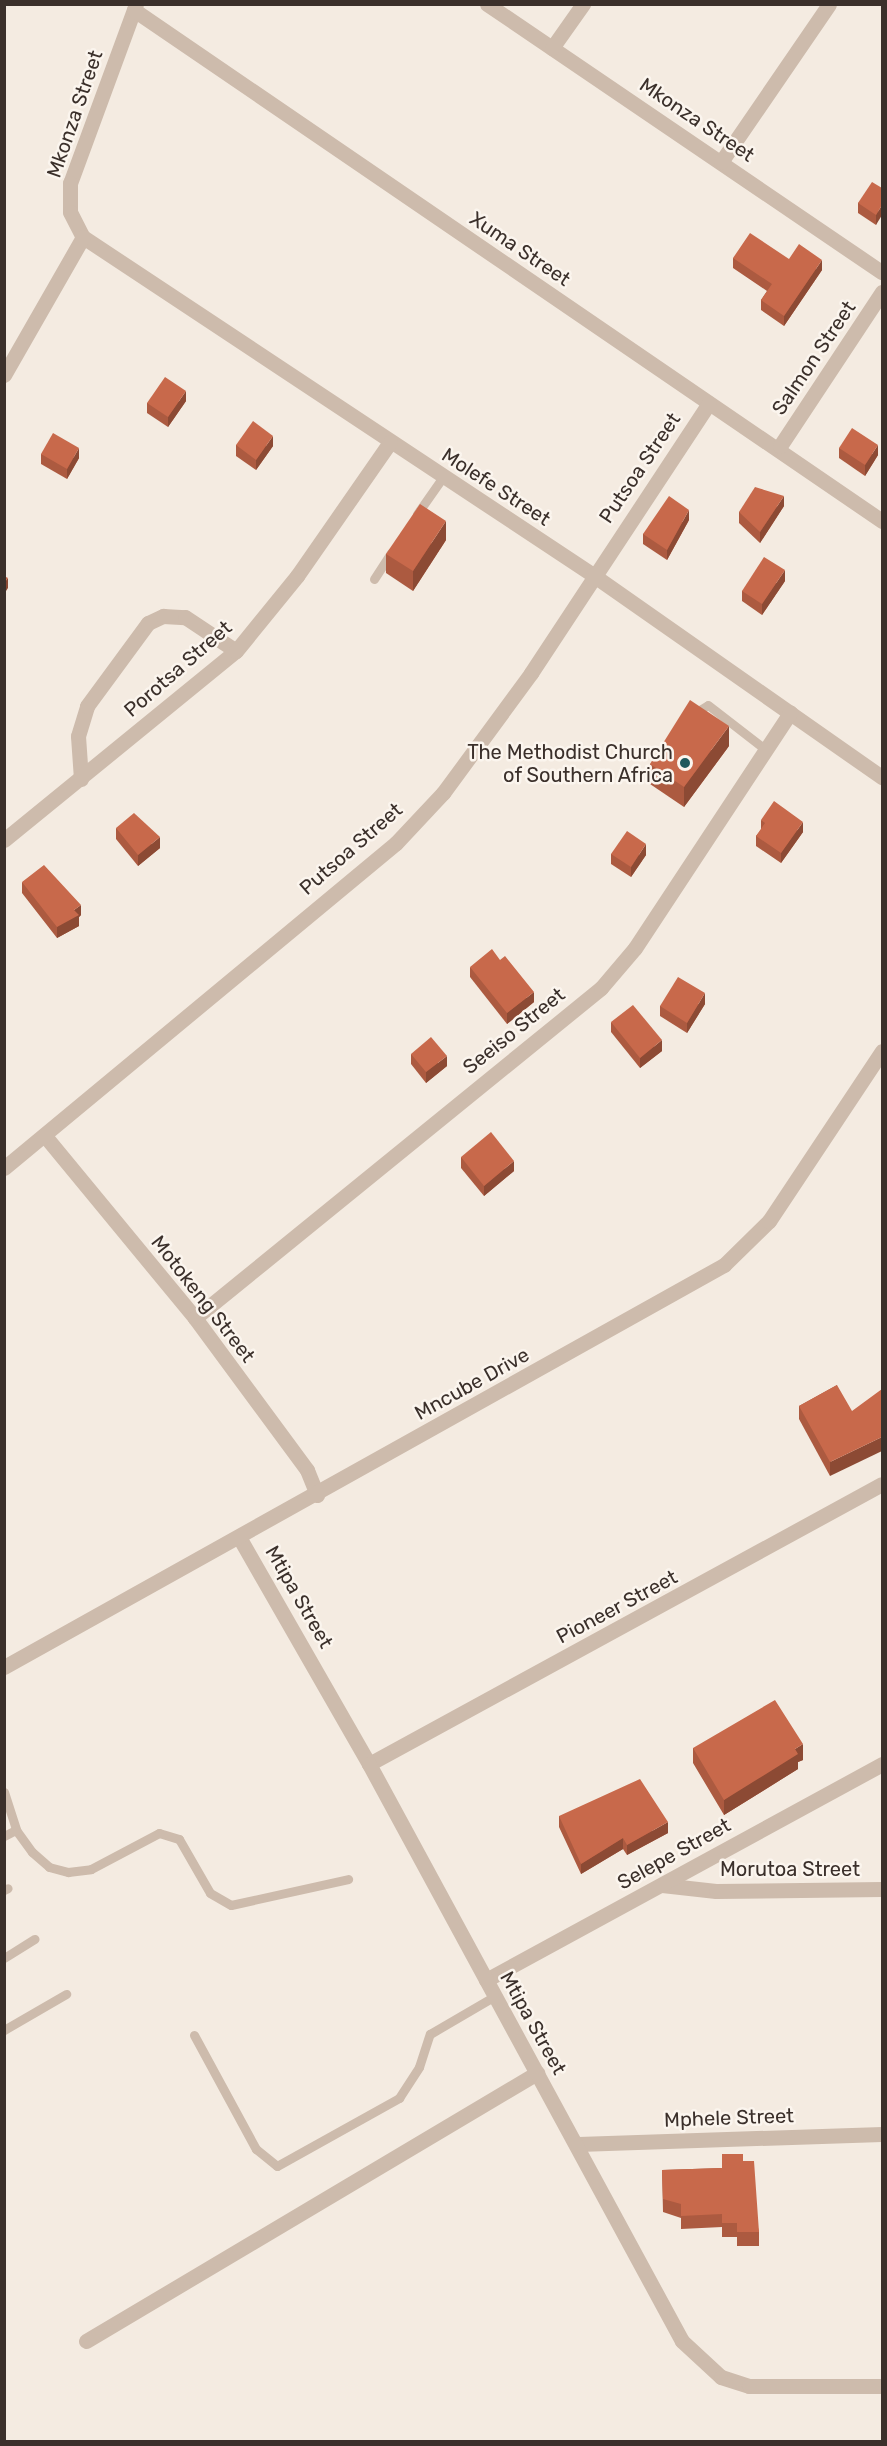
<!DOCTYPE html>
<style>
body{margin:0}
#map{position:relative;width:887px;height:2446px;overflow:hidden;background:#f4ebe1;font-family:Rubik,sans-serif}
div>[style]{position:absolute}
.service>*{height:9px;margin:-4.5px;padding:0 4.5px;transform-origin:4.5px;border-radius:4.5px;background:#cdbbac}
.minor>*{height:15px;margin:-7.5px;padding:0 7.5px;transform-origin:7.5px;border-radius:7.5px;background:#cdbbac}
.tertiary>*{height:15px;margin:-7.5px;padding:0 7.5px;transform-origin:7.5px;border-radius:7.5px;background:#cdbbac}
.wall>*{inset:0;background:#ac5a40}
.shaded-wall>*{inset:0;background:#8c4a34}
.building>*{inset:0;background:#c8694b}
.dots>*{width:16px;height:16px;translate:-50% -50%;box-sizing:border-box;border:3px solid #fbf5ee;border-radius:50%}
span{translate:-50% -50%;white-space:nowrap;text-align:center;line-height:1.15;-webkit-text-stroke:5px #fbf5ee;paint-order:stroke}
.street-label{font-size:20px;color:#3b302b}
.poi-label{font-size:20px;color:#3b302b}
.right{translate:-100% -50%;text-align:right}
.frame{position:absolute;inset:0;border:6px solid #3b302b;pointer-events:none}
</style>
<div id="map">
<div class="service">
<div style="left:417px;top:514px;width:45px;rotate:-54.9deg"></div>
<div style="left:374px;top:579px;width:31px;rotate:-57deg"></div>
<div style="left:693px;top:714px;width:17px;rotate:-31deg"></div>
<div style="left:708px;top:705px;width:73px;rotate:37.8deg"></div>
<div style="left:4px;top:1792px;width:40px;rotate:72deg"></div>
<div style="left:16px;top:1830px;width:27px;rotate:54deg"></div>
<div style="left:32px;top:1852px;width:23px;rotate:41deg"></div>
<div style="left:49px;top:1867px;width:20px;rotate:15deg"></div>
<div style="left:68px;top:1872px;width:23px;rotate:-7deg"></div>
<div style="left:91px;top:1869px;width:77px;rotate:-27.9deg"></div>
<div style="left:159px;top:1833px;width:21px;rotate:17deg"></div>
<div style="left:179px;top:1839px;width:62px;rotate:60.1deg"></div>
<div style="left:210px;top:1893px;width:24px;rotate:30deg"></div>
<div style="left:231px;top:1905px;width:120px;rotate:-12.5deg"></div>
<div style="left:4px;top:1836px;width:13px;rotate:-27deg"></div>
<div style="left:4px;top:1890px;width:4px;rotate:-27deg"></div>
<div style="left:4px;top:1958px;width:36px;rotate:-32deg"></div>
<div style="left:4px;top:2030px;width:72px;rotate:-30.1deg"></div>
<div style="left:194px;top:2035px;width:130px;rotate:61.5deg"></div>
<div style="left:256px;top:2149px;width:27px;rotate:39deg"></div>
<div style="left:277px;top:2166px;width:140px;rotate:-29.1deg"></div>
<div style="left:399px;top:2098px;width:37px;rotate:-57deg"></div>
<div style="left:419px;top:2067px;width:35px;rotate:-72deg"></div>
<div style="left:430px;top:2034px;width:75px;rotate:-30.3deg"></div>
</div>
<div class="minor">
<div style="left:136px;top:4px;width:191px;rotate:110.2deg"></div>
<div style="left:70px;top:183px;width:29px;rotate:90deg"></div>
<div style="left:70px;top:212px;width:28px;rotate:63deg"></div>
<div style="left:83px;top:237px;width:612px;rotate:33.53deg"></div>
<div style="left:593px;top:575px;width:353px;rotate:35deg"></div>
<div style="left:487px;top:4px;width:477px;rotate:34.2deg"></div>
<div style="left:134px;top:10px;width:906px;rotate:34.34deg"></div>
<div style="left:552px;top:48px;width:54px;rotate:-54.8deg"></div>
<div style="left:721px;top:162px;width:191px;rotate:-55.6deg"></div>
<div style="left:4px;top:375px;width:159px;rotate:-60.2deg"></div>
<div style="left:780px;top:446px;width:185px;rotate:-56.5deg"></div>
<div style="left:81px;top:779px;width:43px;rotate:-94deg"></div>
<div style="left:78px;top:736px;width:31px;rotate:-73deg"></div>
<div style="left:87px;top:706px;width:103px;rotate:-53.7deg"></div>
<div style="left:148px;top:623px;width:17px;rotate:-25deg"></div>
<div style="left:163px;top:616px;width:22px;rotate:3deg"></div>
<div style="left:185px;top:617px;width:61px;rotate:33.7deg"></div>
<div style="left:4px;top:840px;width:299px;rotate:-39.2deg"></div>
<div style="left:236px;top:651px;width:97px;rotate:-50.9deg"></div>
<div style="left:297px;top:576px;width:163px;rotate:-55.2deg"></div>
<div style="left:45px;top:1136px;width:236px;rotate:50.5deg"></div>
<div style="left:195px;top:1318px;width:189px;rotate:53.6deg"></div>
<div style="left:307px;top:1470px;width:27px;rotate:68deg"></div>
<div style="left:4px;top:1168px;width:509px;rotate:-39.66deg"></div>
<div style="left:396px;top:843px;width:69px;rotate:-46.8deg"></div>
<div style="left:443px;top:793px;width:149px;rotate:-53.7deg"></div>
<div style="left:531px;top:673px;width:323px;rotate:-56.6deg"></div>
<div style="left:195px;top:1318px;width:523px;rotate:-39.1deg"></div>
<div style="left:601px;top:988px;width:52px;rotate:-49.6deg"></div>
<div style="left:635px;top:948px;width:282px;rotate:-56.6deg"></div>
<div style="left:369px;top:1764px;width:584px;rotate:-28.63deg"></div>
<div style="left:662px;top:1885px;width:54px;rotate:6.3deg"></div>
<div style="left:716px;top:1891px;width:166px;rotate:-0.7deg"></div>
<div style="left:486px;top:1980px;width:451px;rotate:-28.6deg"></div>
<div style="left:578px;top:2144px;width:304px;rotate:-1.9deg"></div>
<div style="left:86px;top:2341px;width:525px;rotate:-30.72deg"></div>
</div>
<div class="tertiary">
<div style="left:239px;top:1537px;width:262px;rotate:60.2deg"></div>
<div style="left:369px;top:1764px;width:656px;rotate:61.52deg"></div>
<div style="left:682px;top:2341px;width:53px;rotate:42.7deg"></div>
<div style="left:721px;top:2377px;width:29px;rotate:18deg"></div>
<div style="left:749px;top:2386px;width:133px"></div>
<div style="left:4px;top:1667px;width:825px;rotate:-29.18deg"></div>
<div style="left:724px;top:1265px;width:63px;rotate:-44.4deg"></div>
<div style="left:769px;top:1221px;width:204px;rotate:-56.4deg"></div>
</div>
<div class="wall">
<div style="clip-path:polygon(882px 188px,876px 225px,858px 213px,858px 203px)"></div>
<div style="clip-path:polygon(733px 258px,822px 270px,784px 326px,761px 310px,761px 300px,767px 291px,733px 268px)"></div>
<div style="clip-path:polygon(186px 401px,168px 427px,147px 413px,147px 403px)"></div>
<div style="clip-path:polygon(236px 445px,273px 446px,256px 470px,236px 456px)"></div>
<div style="clip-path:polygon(839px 448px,878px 455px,865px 476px,839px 458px)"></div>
<div style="clip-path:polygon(41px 454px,79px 458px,67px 479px,41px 464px)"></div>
<div style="clip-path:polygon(784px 506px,760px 543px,739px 523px,739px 512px)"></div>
<div style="clip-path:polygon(689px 520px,667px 560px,643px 544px,643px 534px)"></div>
<div style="clip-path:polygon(446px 540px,413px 591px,386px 573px,386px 554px)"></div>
<div style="clip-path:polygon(785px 581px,762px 615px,742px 601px,742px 591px)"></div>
<div style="clip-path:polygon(729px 746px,684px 807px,650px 784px,650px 764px)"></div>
<div style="clip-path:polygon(761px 820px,803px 832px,781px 863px,756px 846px,756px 836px,761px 830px)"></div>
<div style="clip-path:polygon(116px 828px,160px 848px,138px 866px,116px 839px)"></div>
<div style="clip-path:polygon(611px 854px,646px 855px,631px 877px,611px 864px)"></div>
<div style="clip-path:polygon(22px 882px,81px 915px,79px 917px,79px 926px,57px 938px,22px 893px)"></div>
<div style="clip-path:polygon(470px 967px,534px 1002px,507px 1024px,470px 977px)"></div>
<div style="clip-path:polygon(705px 1004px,687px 1033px,660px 1016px,660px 1006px)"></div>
<div style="clip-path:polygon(611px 1022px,662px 1051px,640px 1068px,611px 1032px)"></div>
<div style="clip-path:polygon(411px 1054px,447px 1066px,426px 1083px,411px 1064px)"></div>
<div style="clip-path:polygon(461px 1157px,514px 1171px,484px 1196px,461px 1168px)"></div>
<div style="clip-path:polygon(837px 1385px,830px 1476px,799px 1419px,799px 1406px)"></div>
<div style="clip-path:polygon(693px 1748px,803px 1760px,798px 1762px,798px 1769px,724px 1815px,693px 1763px)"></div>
<div style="clip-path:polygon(559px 1816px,668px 1833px,627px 1855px,623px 1849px,581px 1874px,559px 1827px)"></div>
<div style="clip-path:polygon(743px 2161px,759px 2232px,759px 2246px,737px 2246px,737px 2237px,722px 2237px,722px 2227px,681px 2229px,681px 2218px,663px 2212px,662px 2170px,722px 2168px)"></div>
</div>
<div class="shaded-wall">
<div style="clip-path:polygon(882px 205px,882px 215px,876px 225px,876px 215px)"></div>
<div style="clip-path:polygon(822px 260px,822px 270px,784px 326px,784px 316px)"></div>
<div style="clip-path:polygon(186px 391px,186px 401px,168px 427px,168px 417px)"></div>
<div style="clip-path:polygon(273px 436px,273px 446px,256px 470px,256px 460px)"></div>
<div style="clip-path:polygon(878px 445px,878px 455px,865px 476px,865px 465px)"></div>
<div style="clip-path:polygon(79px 448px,79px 458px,67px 479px,67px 469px)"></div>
<div style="clip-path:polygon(784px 496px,784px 506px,760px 543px,760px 532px)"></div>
<div style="clip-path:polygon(689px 510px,689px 520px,667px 560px,667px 550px)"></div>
<div style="clip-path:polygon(446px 521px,446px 540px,413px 591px,413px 571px)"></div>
<div style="clip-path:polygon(785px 570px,785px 581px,762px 615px,762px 604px)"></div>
<div style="clip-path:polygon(8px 578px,8px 588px,4px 594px,4px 583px)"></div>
<div style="clip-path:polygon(729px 726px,729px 746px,684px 807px,684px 787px)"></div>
<div style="clip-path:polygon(803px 822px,803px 832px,781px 863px,781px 853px)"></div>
<div style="clip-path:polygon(160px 837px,160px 848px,138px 866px,138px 855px)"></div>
<div style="clip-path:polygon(646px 844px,646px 855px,631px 877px,631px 867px)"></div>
<div style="clip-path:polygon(81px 905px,81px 915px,79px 917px,79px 926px,57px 938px,57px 927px,74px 910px)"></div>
<div style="clip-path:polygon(534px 992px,534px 1002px,507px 1024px,507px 1013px)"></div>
<div style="clip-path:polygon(705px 993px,705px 1004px,687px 1033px,687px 1023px)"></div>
<div style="clip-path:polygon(662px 1040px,662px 1051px,640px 1068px,640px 1058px)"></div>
<div style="clip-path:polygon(447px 1056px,447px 1066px,426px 1083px,426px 1072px)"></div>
<div style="clip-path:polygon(514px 1161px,514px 1171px,484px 1196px,484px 1186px)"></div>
<div style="clip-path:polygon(882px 1437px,882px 1451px,830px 1476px,830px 1462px)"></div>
<div style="clip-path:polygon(803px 1744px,803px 1760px,798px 1762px,798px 1769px,724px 1815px,724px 1800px,795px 1749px)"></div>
<div style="clip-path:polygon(668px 1822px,668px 1833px,627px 1855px,627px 1845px)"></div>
<div style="clip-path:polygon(623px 1838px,623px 1849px,581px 1874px,581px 1864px)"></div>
</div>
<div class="building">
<div style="clip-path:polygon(872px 182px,882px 188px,882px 205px,876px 215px,858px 203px)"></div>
<div style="clip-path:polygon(750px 233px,789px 259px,799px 244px,822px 260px,784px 316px,761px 300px,772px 284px,733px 258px)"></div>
<div style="clip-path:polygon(165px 377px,186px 391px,168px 417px,147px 403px)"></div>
<div style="clip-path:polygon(253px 421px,273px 436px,256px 460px,236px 445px)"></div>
<div style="clip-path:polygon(852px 428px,878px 445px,865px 465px,839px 448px)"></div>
<div style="clip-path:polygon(53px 433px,79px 448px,67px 469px,41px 454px)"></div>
<div style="clip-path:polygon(755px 487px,784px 496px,760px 532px,739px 512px)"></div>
<div style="clip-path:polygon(669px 496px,689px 510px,667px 550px,643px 534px)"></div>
<div style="clip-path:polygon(420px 504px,446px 521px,413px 571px,386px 554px)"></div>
<div style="clip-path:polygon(764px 557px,785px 570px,762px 604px,742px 591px)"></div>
<div style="clip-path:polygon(4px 576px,8px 578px,4px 583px)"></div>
<div style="clip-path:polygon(690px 700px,729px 726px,684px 787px,650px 764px)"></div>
<div style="clip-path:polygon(774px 801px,803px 822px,781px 853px,756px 836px,765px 823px,761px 820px)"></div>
<div style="clip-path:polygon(134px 813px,160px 837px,138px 855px,116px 828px)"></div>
<div style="clip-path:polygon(627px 831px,646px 844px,631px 867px,611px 854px)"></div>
<div style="clip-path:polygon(44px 865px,81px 905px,74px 910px,79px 915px,57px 927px,22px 882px)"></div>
<div style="clip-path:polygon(492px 949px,500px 960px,505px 956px,534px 992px,507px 1013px,470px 967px)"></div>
<div style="clip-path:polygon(678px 977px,705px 993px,687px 1023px,660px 1006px)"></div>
<div style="clip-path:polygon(633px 1005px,662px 1040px,640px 1058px,611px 1022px)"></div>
<div style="clip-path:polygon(431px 1037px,447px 1056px,426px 1072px,411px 1054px)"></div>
<div style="clip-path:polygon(491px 1132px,514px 1161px,484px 1186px,461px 1157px)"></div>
<div style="clip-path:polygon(837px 1385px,852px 1411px,882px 1389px,882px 1437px,830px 1462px,799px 1406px)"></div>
<div style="clip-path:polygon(775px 1700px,803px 1744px,795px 1749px,798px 1754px,724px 1800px,693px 1748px)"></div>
<div style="clip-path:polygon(640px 1779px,668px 1822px,627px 1845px,623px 1838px,581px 1864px,559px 1816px)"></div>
<div style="clip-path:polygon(722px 2154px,743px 2154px,743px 2161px,754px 2161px,759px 2232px,737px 2232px,737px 2223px,722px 2223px,722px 2214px,681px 2216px,681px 2204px,663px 2199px,662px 2170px,722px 2168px)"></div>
</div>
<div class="dots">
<div style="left:685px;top:763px;background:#1f5a5e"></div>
</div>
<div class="street-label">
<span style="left:75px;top:114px;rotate:-71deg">Mkonza Street</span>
<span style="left:697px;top:120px;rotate:34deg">Mkonza Street</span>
<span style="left:520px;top:249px;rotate:34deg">Xuma Street</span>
<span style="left:814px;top:358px;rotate:-56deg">Salmon Street</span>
<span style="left:640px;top:468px;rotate:-56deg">Putsoa Street</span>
<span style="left:496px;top:487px;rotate:33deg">Molefe Street</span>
<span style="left:178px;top:669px;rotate:-41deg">Porotsa Street</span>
<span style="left:351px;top:849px;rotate:-41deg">Putsoa Street</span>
<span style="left:514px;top:1031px;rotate:-39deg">Seeiso Street</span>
<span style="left:203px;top:1299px;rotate:52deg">Motokeng Street</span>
<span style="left:472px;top:1384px;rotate:-29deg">Mncube Drive</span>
<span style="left:299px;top:1597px;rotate:60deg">Mtipa Street</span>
<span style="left:617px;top:1607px;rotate:-28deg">Pioneer Street</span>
<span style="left:674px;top:1854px;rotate:-29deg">Selepe Street</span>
<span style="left:790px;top:1869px">Morutoa Street</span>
<span style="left:533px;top:2023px;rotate:61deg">Mtipa Street</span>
<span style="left:729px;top:2118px;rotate:-2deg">Mphele Street</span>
</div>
<div class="poi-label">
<span class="right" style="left:673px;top:764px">The Methodist Church<br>of Southern Africa</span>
</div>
<div class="frame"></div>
</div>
